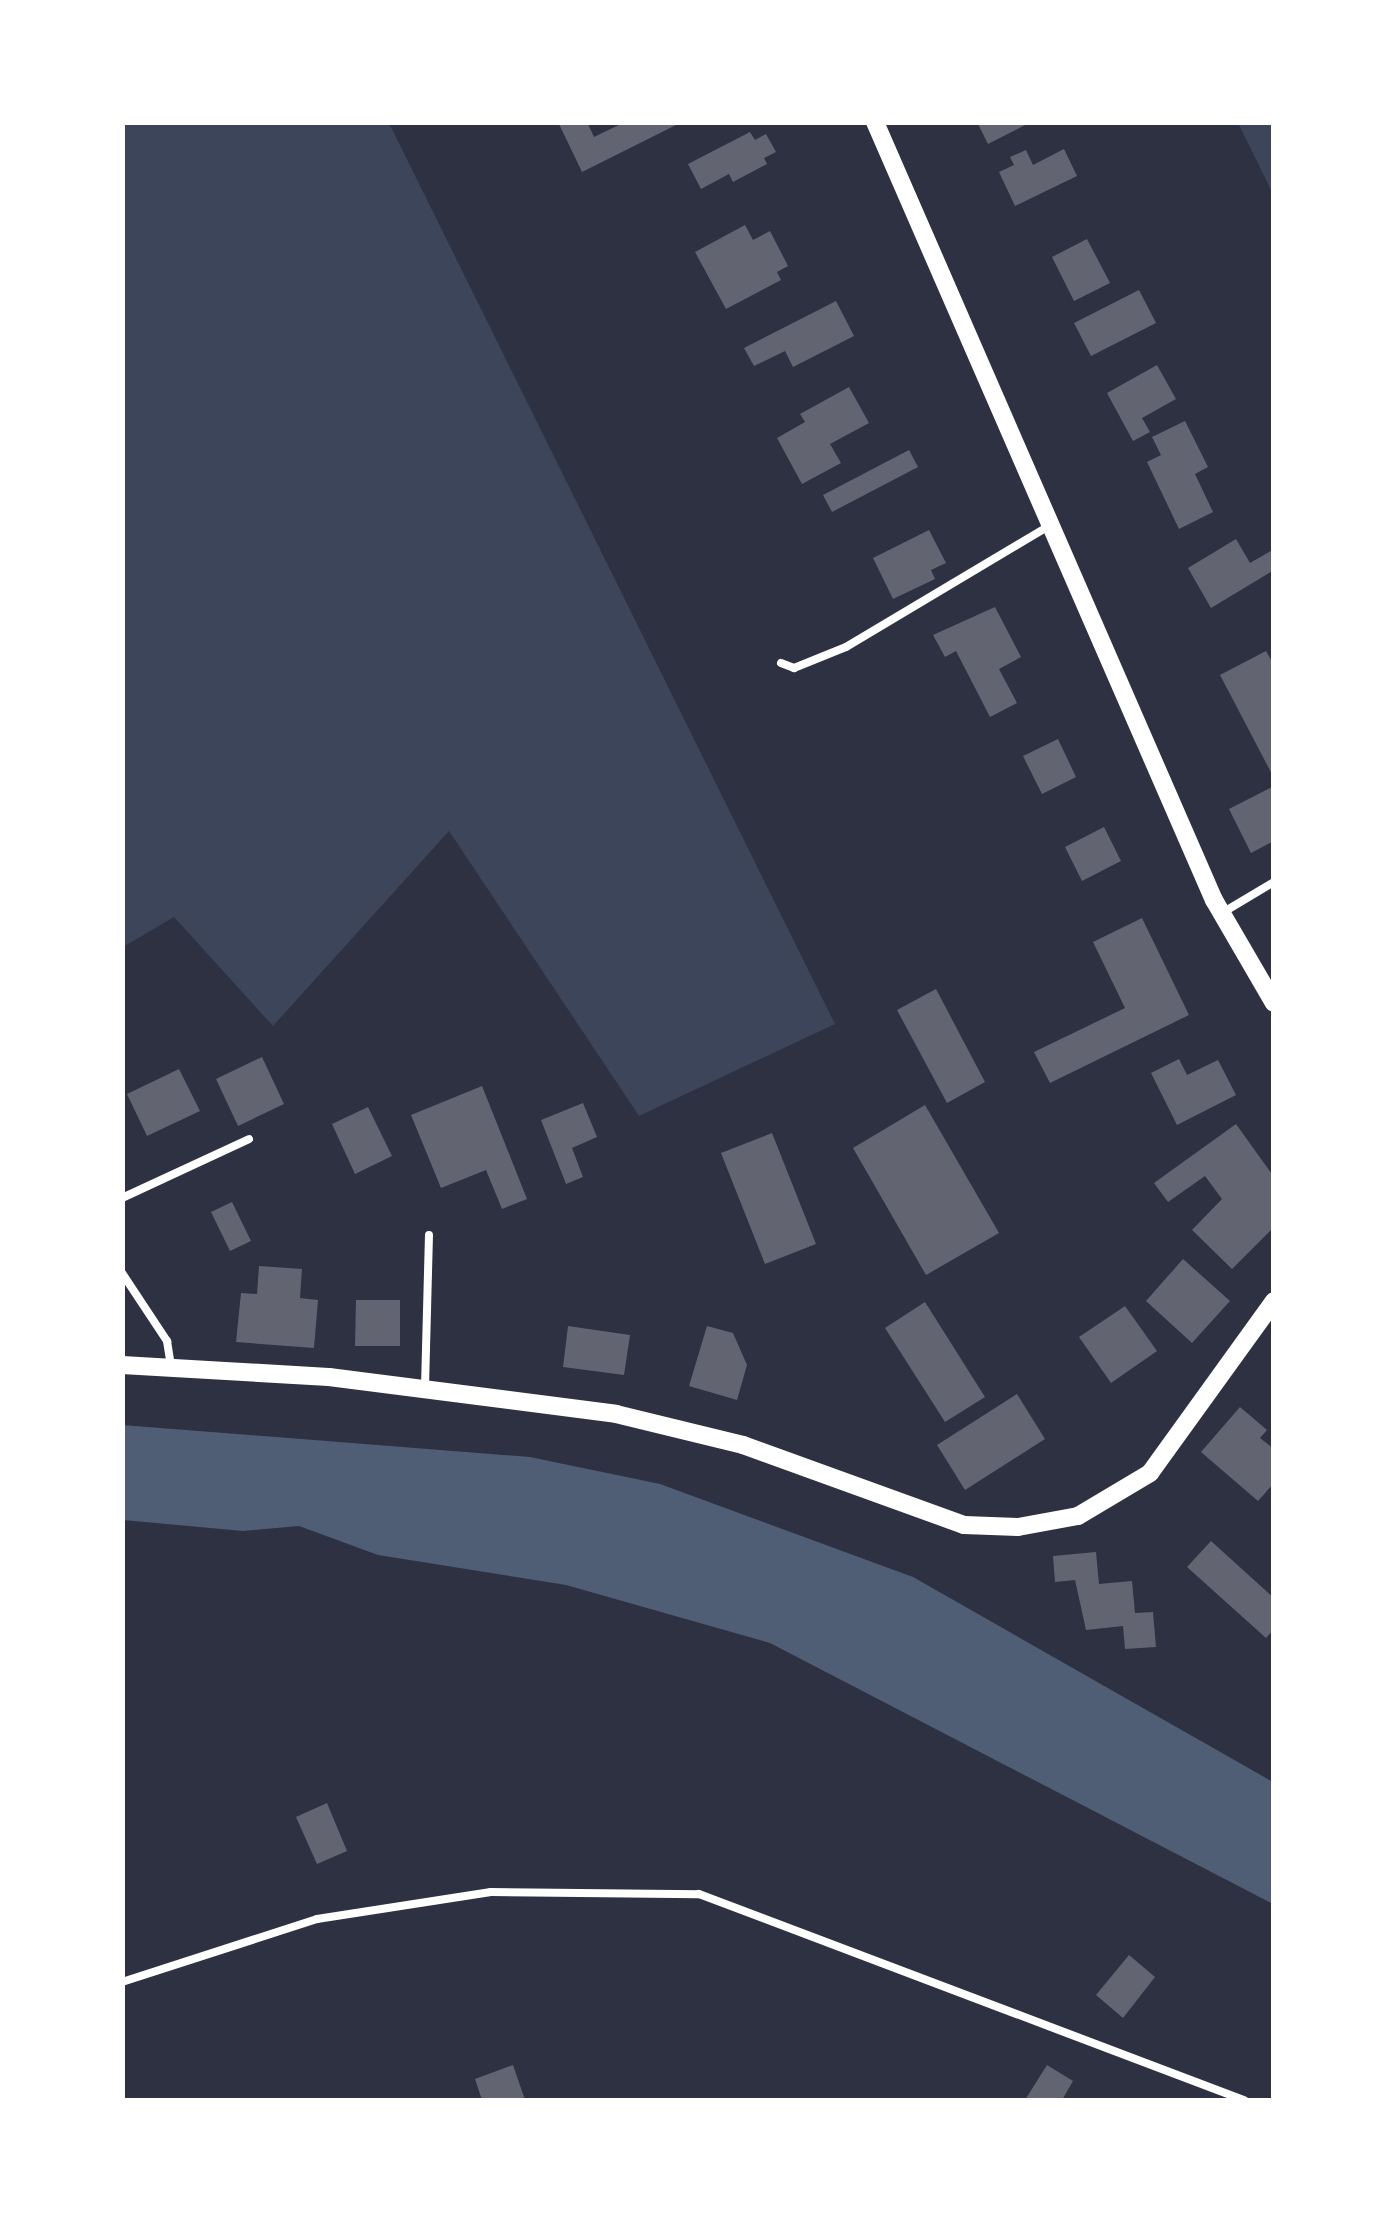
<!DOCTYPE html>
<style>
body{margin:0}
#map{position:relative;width:1396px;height:2223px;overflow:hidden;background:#2d3142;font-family:Jost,sans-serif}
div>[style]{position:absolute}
.green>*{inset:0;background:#3c4559}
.water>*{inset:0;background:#4f5d75}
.building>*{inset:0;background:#626471}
.service>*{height:8px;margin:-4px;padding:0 4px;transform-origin:4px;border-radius:4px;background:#fff}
.tertiary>*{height:18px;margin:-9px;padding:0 9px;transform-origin:9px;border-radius:9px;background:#fff}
span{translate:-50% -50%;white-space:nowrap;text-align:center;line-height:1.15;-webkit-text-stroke:8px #fff;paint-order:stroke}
.frame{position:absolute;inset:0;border:125px solid #fff;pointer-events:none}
</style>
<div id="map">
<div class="green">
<div style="clip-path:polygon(123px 122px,389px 123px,835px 1024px,639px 1116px,449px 831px,273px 1026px,174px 917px,123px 947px)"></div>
<div style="clip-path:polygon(1238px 123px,1273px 123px,1273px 194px)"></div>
</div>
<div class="water">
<div style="clip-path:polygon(122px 1425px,530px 1457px,660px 1484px,913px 1577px,1273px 1782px,1273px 1904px,770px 1643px,566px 1585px,378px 1555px,299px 1526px,243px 1531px,123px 1520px)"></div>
</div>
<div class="building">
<div style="clip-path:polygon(558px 122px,587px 122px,594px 137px,625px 122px,682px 122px,582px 172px)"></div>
<div style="clip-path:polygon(977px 122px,1031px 122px,988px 144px)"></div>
<div style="clip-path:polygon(750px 132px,755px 140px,766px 134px,776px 152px,764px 158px,767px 164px,733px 182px,729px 174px,701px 189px,688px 164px)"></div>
<div style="clip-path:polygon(1064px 149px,1077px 176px,1015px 206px,999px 172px,1014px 165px,1010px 157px,1026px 150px,1033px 165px)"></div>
<div style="clip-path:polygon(745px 225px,753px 240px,770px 231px,788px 266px,777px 272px,781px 280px,726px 309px,695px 252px)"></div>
<div style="clip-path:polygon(1087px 239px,1110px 283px,1074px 301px,1052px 257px)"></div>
<div style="clip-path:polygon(1139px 290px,1156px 323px,1091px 356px,1074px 323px)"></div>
<div style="clip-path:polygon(836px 301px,854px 336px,793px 367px,785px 351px,754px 366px,744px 348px)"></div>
<div style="clip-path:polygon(1157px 365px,1176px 399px,1142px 418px,1150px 432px,1133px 441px,1107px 393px)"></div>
<div style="clip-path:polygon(849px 387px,869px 423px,830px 444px,841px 463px,802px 484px,777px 438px,805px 422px,800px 414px)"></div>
<div style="clip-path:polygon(1185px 421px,1208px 467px,1195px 474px,1213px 512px,1179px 529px,1147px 462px,1161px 455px,1152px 437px)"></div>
<div style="clip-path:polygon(909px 450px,918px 467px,832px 512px,823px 495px)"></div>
<div style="clip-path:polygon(929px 530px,946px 563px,931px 570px,935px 579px,893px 599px,873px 558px)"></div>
<div style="clip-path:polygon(1236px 539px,1250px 563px,1274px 549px,1274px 570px,1211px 608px,1188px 568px)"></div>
<div style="clip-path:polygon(995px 607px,1021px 657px,999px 669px,1017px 703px,990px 717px,956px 651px,945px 657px,933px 635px)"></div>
<div style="clip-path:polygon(1266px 651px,1274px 665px,1274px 778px,1220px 675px)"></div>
<div style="clip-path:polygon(1058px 739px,1076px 777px,1042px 794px,1023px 756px)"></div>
<div style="clip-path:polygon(1274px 786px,1274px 841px,1251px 853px,1229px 809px)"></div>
<div style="clip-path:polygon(1104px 827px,1121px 861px,1082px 881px,1065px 847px)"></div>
<div style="clip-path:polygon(1142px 918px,1189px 1015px,1050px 1083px,1034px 1052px,1125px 1008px,1093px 942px)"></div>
<div style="clip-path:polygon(936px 989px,985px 1082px,947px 1103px,897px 1010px)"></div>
<div style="clip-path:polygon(262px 1057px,284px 1104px,238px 1126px,216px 1079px)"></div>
<div style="clip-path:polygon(1179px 1059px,1187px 1075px,1218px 1060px,1236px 1095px,1177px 1125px,1151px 1073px)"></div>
<div style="clip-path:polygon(179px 1069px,200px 1111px,147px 1136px,127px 1094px)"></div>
<div style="clip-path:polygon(482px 1086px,527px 1199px,502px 1209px,486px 1170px,441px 1188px,411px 1115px)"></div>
<div style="clip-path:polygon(583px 1103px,597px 1137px,572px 1148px,583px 1177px,566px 1184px,541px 1120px)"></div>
<div style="clip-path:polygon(925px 1105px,999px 1233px,926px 1275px,853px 1148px)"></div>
<div style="clip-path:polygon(368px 1107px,392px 1156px,355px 1174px,332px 1124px)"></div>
<div style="clip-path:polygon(1236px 1124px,1274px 1177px,1274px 1227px,1232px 1269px,1192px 1230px,1222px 1199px,1205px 1176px,1168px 1202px,1154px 1183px)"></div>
<div style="clip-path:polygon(772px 1133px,816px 1244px,765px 1264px,721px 1153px)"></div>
<div style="clip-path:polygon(232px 1202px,251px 1241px,230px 1251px,211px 1212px)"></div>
<div style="clip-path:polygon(1183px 1259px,1230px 1301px,1192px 1343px,1146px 1301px)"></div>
<div style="clip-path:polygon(259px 1266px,302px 1269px,300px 1298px,318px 1300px,314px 1348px,236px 1342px,241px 1293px,257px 1294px)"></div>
<div style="clip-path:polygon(356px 1300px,400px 1300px,400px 1346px,355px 1346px)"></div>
<div style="clip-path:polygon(925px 1302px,985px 1397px,945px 1422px,885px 1328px)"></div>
<div style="clip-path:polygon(1125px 1306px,1157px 1351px,1111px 1383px,1079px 1337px)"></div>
<div style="clip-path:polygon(568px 1326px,630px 1335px,624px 1375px,563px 1367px)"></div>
<div style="clip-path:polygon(707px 1326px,733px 1333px,747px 1365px,737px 1400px,689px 1386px)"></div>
<div style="clip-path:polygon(1017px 1394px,1045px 1439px,965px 1490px,937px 1445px)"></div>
<div style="clip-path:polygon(1240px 1407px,1267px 1430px,1260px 1438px,1274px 1449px,1274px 1483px,1258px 1501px,1201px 1452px)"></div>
<div style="clip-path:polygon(1211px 1541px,1274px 1598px,1274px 1629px,1266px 1638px,1187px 1567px)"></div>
<div style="clip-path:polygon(1096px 1552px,1099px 1584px,1132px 1581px,1135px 1613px,1153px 1612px,1156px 1647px,1125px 1649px,1123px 1626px,1086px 1630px,1075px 1580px,1055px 1582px,1053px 1556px)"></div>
<div style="clip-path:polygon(327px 1803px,347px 1851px,317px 1864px,296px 1817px)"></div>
<div style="clip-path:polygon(1129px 1955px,1155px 1977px,1123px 2018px,1096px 1995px)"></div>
<div style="clip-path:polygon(513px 2065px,525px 2100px,482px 2100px,475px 2079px)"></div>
<div style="clip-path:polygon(1047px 2065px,1073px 2081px,1062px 2100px,1025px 2100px)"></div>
</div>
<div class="service">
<div style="left:781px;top:663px;width:14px;rotate:21deg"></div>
<div style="left:794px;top:668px;width:56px;rotate:-22deg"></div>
<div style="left:846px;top:647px;width:236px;rotate:-30.8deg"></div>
<div style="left:1222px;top:913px;width:61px;rotate:-30.8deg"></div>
<div style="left:122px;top:1198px;width:140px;rotate:-24.9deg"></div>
<div style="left:122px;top:1273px;width:82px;rotate:56.5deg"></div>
<div style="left:167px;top:1341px;width:26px;rotate:81deg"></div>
<div style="left:425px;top:1387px;width:152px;rotate:-88.5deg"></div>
<div style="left:122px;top:1982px;width:205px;rotate:-17.9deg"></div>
<div style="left:317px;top:1919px;width:176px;rotate:-8.8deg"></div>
<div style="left:491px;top:1892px;width:208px;rotate:0.6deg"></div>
<div style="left:699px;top:1894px;width:583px;rotate:20.71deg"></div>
</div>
<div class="tertiary">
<div style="left:875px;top:122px;width:849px;rotate:66.46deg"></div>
<div style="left:1214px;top:900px;width:119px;rotate:59.8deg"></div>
<div style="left:122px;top:1365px;width:207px;rotate:3.3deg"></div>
<div style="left:329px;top:1377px;width:289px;rotate:7.3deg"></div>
<div style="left:616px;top:1414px;width:131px;rotate:13.7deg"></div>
<div style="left:743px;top:1445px;width:235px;rotate:19.9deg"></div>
<div style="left:964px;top:1525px;width:54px;rotate:2.1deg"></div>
<div style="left:1018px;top:1527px;width:61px;rotate:-10.4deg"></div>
<div style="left:1078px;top:1516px;width:84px;rotate:-30.8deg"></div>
<div style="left:1150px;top:1473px;width:212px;rotate:-54.2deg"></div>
</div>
<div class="frame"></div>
</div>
